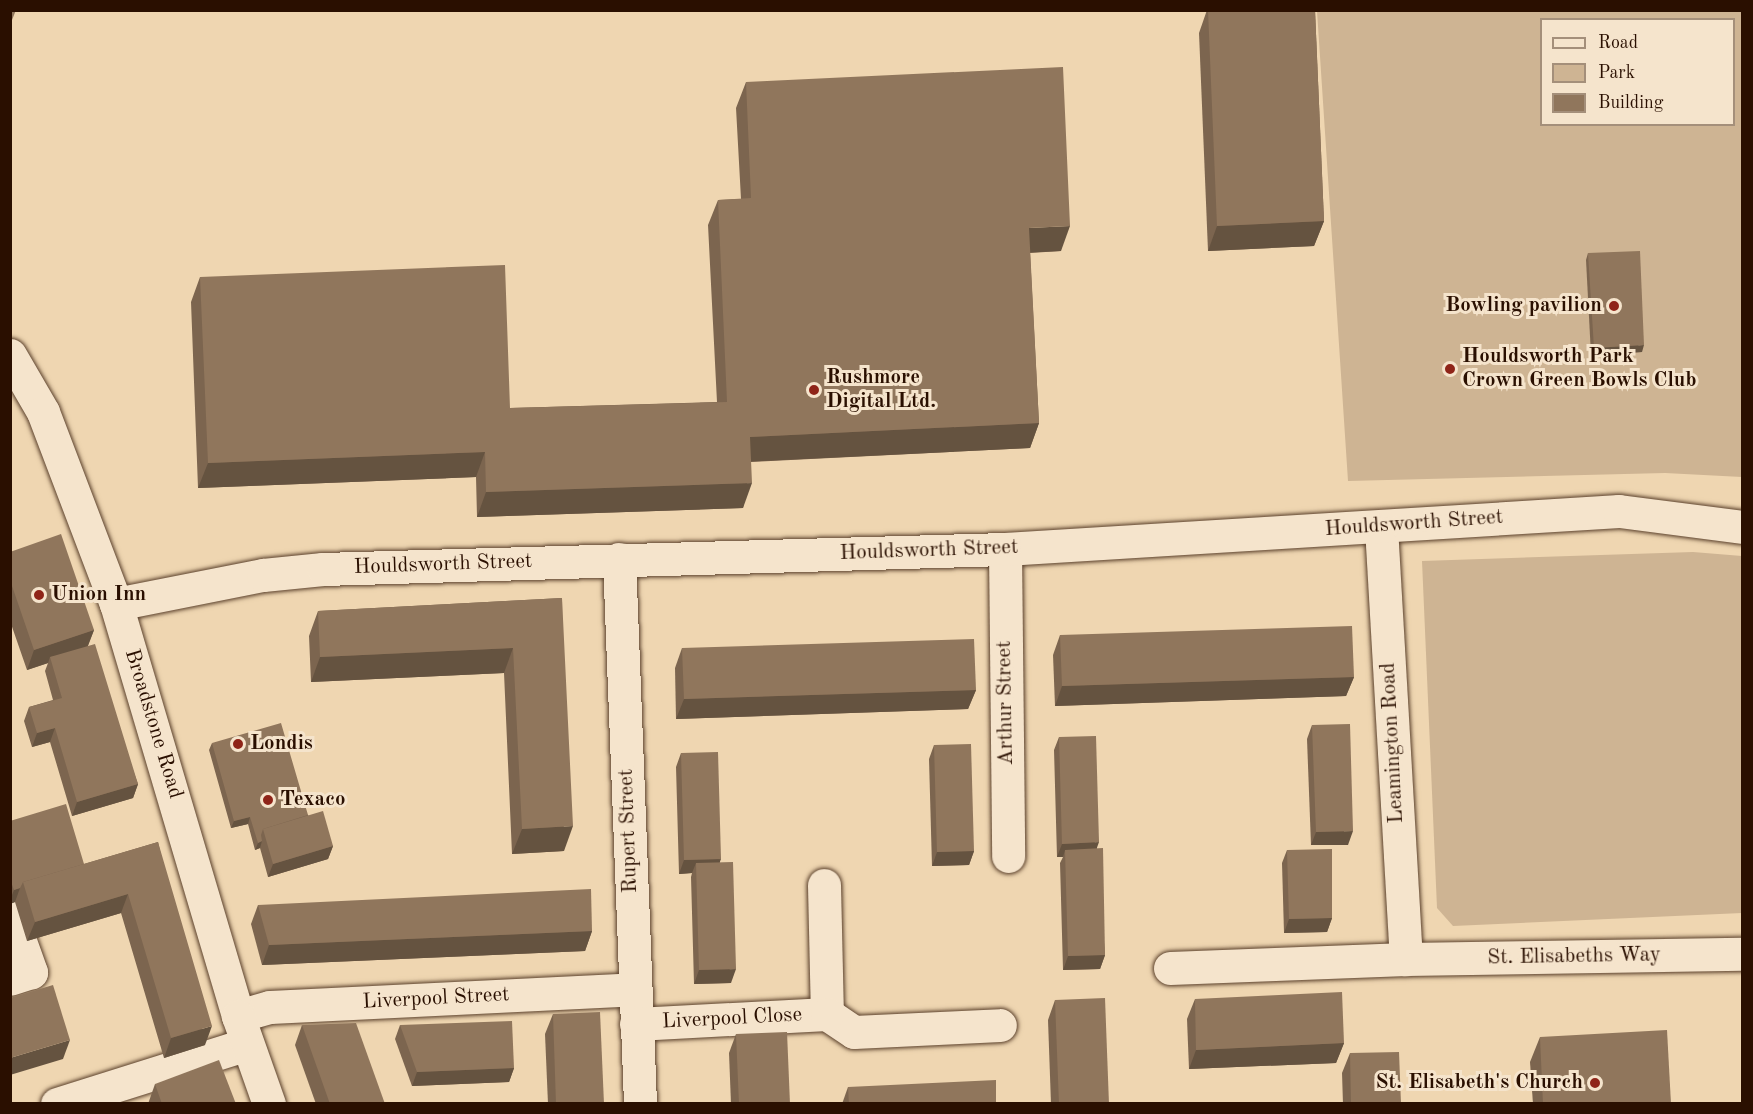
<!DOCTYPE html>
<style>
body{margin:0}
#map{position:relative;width:1753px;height:1114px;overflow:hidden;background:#efd6b1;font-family:"Old Standard TT",serif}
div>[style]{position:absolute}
.green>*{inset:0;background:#ceb493}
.roads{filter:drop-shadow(0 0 2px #5b412c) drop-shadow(0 0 2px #5b412c)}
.street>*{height:33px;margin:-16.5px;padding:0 16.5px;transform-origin:16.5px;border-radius:16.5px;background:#f5e4cc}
.secondary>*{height:33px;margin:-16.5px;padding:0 16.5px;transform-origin:16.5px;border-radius:16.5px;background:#f5e4cc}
.wall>*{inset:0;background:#7c654f}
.shaded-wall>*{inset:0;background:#655340}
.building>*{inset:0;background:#90765c}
.dots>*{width:16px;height:16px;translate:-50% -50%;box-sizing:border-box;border:3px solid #f5e4cc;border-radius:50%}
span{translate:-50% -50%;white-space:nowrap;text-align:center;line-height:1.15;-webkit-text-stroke:6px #f5e4cc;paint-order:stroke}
.poi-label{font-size:21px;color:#2a0f00;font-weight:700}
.right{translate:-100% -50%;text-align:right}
.left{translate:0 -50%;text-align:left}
.street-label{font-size:21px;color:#2a0f00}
.frame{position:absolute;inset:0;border:12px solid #2a0f00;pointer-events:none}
.legend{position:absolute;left:1540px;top:18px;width:195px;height:108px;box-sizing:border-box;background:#f5e4cc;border:2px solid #a48f7a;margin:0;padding:8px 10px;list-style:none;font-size:18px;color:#2a0f00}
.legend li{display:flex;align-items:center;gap:12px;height:30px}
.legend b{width:30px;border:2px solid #a48f7a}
</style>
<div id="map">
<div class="green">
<div style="clip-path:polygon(evenodd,1317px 11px,1742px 11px,1742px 477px,1665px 473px,1348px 481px,1317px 11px,1542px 20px,1734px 20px,1734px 124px,1542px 124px,1542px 20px)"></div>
<div style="clip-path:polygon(1693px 552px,1742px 556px,1742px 913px,1453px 926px,1437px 908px,1422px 561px)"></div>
</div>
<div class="roads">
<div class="street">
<div style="left:1381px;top:527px;width:433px;rotate:86.7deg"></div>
<div style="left:1005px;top:549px;width:307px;rotate:89.4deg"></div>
<div style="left:619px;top:559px;width:545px;rotate:87.79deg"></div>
<div style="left:116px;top:604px;width:150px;rotate:-11.2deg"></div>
<div style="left:263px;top:575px;width:60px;rotate:-5.7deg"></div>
<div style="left:323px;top:569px;width:682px;rotate:-1.68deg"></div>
<div style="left:1005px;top:549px;width:615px;rotate:-3.54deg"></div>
<div style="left:1619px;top:511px;width:124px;rotate:7.4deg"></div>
<div style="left:824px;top:885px;width:129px;rotate:88.7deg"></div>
<div style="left:10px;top:913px;width:63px;rotate:70.4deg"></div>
<div style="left:31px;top:972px;width:22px;rotate:162deg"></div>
<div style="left:1170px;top:968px;width:236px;rotate:-2.2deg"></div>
<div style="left:1406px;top:959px;width:336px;rotate:-0.9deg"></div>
<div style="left:238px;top:1016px;width:33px;rotate:-16deg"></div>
<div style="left:270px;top:1007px;width:365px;rotate:-2.8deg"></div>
<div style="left:636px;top:1024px;width:191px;rotate:-3deg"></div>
<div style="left:827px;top:1014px;width:32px;rotate:34deg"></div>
<div style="left:854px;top:1032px;width:146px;rotate:-2.7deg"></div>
<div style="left:57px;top:1104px;width:199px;rotate:-17.5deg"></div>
</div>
<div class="secondary">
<div style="left:10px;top:355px;width:66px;rotate:59.9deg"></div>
<div style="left:43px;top:412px;width:205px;rotate:69.2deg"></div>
<div style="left:116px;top:604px;width:430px;rotate:73.5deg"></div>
<div style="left:238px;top:1016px;width:93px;rotate:70.6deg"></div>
</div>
</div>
<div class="wall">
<div style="clip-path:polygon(1207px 10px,1315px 10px,1324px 221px,1314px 246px,1208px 251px,1199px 33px)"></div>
<div style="clip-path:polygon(746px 82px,1061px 251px,1030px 253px,1039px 423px,1030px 448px,751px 462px,743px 508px,477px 517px,476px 477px,198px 488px,191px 302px,200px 277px,510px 408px,717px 402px,708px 225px,718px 200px,741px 199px,736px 108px)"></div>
<div style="clip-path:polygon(1588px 253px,1642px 352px,1591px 355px,1586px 260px)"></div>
<div style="clip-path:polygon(10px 552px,94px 630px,88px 646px,138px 784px,133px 798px,72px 816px,50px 742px,32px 747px,24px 721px,29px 707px,53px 700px,45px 671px,48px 663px,27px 670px,10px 621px)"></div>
<div style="clip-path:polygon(562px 598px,564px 851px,512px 854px,504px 673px,311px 682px,309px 636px,318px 611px)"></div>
<div style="clip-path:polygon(1060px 635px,1354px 677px,1346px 696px,1055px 706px,1053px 655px)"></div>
<div style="clip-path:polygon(682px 648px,976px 690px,968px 709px,676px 719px,675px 668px)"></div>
<div style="clip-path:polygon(1312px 725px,1348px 845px,1311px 845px,1307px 739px)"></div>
<div style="clip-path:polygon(1059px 737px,1097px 849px,1105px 955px,1100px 969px,1063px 970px,1060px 863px,1063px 857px,1057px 857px,1054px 750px)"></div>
<div style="clip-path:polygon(212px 743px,308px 815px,333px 846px,328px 859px,268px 877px,260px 848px,255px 850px,248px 824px,231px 828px,209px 750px)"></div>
<div style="clip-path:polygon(934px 745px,974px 851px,969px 865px,932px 866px,929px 759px)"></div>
<div style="clip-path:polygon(681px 753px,720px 863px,731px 983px,694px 984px,691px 877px,692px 873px,679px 874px,676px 767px)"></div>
<div style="clip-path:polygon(10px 821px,84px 864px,158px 842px,205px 1045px,164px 1058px,121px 913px,27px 941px,15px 902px,10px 904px)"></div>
<div style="clip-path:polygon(1287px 850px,1332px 918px,1327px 932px,1284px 933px,1282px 863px)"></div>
<div style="clip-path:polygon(258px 905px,592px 931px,585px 951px,262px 965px,251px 924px)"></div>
<div style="clip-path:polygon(1195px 999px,1344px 1043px,1336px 1063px,1189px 1069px,1187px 1019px)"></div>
<div style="clip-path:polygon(1055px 1000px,1109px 1104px,1051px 1104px,1048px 1020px)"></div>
<div style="clip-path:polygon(553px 1014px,604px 1104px,548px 1104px,545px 1034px)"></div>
<div style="clip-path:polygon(302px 1025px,385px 1104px,316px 1104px,295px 1045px)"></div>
<div style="clip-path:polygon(400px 1025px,514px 1068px,509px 1082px,412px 1086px,395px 1039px)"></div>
<div style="clip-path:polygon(736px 1034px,790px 1104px,731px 1104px,729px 1053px)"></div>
<div style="clip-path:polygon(1540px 1037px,1671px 1104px,1533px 1104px,1530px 1062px)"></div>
<div style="clip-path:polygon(1350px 1053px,1401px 1104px,1343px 1104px,1342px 1073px)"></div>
<div style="clip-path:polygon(155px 1084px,236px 1104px,148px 1104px)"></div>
<div style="clip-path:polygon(848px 1087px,996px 1104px,842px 1104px)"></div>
</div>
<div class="shaded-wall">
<div style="clip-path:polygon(1324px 221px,1314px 246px,1208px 251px,1217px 226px)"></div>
<div style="clip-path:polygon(1070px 226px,1061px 251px,1020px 253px,1029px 228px)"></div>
<div style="clip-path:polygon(1644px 345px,1642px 352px,1591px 355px,1594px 348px)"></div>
<div style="clip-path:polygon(1039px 423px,1030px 448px,741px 462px,750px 437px)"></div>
<div style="clip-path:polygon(485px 452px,476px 477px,198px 488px,208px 463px)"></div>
<div style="clip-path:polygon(752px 483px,743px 508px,477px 517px,486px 492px)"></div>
<div style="clip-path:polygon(94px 630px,86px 650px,50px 657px,48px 663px,27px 670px,34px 650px)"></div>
<div style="clip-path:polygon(513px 648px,504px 673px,311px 682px,320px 657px)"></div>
<div style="clip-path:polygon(1354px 677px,1346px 696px,1055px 706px,1062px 686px)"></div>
<div style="clip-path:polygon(976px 690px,968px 709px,676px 719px,684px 699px)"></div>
<div style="clip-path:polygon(55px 728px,50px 742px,32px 747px,37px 733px)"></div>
<div style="clip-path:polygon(138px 784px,133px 798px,72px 816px,77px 802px)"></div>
<div style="clip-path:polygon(250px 817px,248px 824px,231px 828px,234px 821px)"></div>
<div style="clip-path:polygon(573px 826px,564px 851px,512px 854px,522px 829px)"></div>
<div style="clip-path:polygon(1353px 831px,1348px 845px,1311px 845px,1316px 832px)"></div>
<div style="clip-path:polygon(262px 841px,260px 848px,255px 850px,258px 843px)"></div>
<div style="clip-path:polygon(1099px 842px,1094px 856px,1065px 850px,1063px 857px,1057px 857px,1062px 844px)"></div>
<div style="clip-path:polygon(333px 846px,328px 859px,268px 877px,273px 864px)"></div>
<div style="clip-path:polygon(974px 851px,969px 865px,932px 866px,937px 852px)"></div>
<div style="clip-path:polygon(721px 859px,716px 872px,696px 863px,692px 873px,679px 874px,684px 860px)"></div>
<div style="clip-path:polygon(20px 888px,15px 902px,10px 904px,10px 900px,14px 890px)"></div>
<div style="clip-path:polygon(128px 894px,121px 913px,27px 941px,35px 922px)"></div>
<div style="clip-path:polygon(1332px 918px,1327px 932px,1284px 933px,1289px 919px)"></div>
<div style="clip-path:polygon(592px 931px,585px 951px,262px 965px,269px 945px)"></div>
<div style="clip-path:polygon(1105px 955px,1100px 969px,1063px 970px,1068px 956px)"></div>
<div style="clip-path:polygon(736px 969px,731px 983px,694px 984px,699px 970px)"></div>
<div style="clip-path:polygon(212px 1026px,205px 1045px,164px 1058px,171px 1038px)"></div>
<div style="clip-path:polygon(70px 1040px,63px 1059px,10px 1075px,10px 1058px)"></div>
<div style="clip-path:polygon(1344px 1043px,1336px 1063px,1189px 1069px,1196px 1050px)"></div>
<div style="clip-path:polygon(514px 1068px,509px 1082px,412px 1086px,417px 1072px)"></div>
</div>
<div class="building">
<div style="clip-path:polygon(10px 10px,16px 10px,10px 25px)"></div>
<div style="clip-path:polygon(1208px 10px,1315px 10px,1324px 221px,1217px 226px)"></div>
<div style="clip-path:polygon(1063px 67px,1070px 226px,1029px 228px,1039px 423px,750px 437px,752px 483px,486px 492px,485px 452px,208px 463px,200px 277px,505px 265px,510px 408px,727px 402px,718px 200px,751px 198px,746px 82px)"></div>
<div style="clip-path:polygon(1640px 251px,1644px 345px,1594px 348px,1588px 253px)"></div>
<div style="clip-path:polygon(61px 534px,94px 630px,34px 650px,10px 580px,10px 552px)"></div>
<div style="clip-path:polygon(562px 598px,573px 826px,522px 829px,513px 648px,320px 657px,318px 611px)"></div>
<div style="clip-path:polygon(1352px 626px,1354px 677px,1062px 686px,1060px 635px)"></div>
<div style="clip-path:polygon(974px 639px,976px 690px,684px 699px,682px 648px)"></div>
<div style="clip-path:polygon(95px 644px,138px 784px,77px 802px,55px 728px,37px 733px,29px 707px,62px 698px,50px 657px)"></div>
<div style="clip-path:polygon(281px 723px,308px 815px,263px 829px,261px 835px,262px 841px,258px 843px,250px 817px,234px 821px,212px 743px)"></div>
<div style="clip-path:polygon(1350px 724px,1353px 831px,1316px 832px,1312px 725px)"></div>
<div style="clip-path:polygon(1096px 736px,1099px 842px,1062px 844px,1059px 737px)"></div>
<div style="clip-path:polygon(971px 744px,974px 851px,937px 852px,934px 745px)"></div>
<div style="clip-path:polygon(718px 752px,721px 859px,684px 860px,681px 753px)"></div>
<div style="clip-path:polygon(66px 804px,84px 864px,23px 882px,20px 888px,14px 890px,10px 879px,10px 821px)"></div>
<div style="clip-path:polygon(323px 811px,333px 846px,273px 864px,263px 829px)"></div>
<div style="clip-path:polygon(158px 842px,212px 1026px,171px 1038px,128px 894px,35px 922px,23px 882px)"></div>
<div style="clip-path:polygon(1103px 848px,1105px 955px,1068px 956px,1065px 850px)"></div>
<div style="clip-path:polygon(1332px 849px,1332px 918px,1289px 919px,1287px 850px)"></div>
<div style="clip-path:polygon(733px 862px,736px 969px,699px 970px,696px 863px)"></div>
<div style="clip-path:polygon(591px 889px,592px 931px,269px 945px,258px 905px)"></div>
<div style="clip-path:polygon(53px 985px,70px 1040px,10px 1058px,10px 998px)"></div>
<div style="clip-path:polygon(1342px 992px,1344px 1043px,1196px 1050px,1195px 999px)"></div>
<div style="clip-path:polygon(1105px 998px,1109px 1104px,1059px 1104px,1055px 1000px)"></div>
<div style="clip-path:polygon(600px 1012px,604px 1104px,556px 1104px,553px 1014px)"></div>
<div style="clip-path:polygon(512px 1021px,514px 1068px,417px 1072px,400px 1025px)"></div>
<div style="clip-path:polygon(356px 1023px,385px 1104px,330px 1104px,302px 1025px)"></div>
<div style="clip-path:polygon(1667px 1030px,1671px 1104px,1543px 1104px,1540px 1037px)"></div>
<div style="clip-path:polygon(787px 1032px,790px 1104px,739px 1104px,736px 1034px)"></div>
<div style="clip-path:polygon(1399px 1052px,1401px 1104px,1351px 1104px,1350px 1053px)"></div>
<div style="clip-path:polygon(219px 1060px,236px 1104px,162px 1104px,155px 1084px)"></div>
<div style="clip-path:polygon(996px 1080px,996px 1104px,849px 1104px,848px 1087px)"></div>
</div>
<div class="dots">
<div style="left:1614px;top:306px;background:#8f2418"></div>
<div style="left:1450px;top:369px;background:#8f2418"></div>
<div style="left:814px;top:390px;background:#8f2418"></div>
<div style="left:39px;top:595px;background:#8f2418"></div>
<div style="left:238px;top:744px;background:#8f2418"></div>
<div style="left:268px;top:800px;background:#8f2418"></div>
<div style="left:1595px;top:1083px;background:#8f2418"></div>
</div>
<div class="poi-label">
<span class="right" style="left:1602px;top:306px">Bowling pavilion</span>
<span class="left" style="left:1462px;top:369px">Houldsworth Park<br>Crown Green Bowls Club</span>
<span class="left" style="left:826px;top:390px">Rushmore<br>Digital Ltd.</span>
<span class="left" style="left:51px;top:595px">Union Inn</span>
<span class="left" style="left:250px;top:744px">Londis</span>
<span class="left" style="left:280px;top:800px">Texaco</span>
<span class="right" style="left:1583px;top:1083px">St. Elisabeth's Church</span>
</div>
<div class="street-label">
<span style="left:1414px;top:524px;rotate:-4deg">Houldsworth Street</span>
<span style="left:929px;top:551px;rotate:-2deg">Houldsworth Street</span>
<span style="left:443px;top:565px;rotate:-2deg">Houldsworth Street</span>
<span style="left:1006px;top:703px;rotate:-91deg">Arthur Street</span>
<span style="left:153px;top:724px;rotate:73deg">Broadstone Road</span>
<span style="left:1393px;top:743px;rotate:-93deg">Leamington Road</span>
<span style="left:629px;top:831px;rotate:-92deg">Rupert Street</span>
<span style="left:1574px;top:957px;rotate:-1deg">St. Elisabeths Way</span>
<span style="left:436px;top:999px;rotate:-3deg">Liverpool Street</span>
<span style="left:732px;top:1019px;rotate:-3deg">Liverpool Close</span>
</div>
<div class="frame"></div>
<ul class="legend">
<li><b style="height:8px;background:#f5e4cc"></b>Road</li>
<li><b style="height:16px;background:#ceb493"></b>Park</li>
<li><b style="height:16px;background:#90765c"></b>Building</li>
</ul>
</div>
